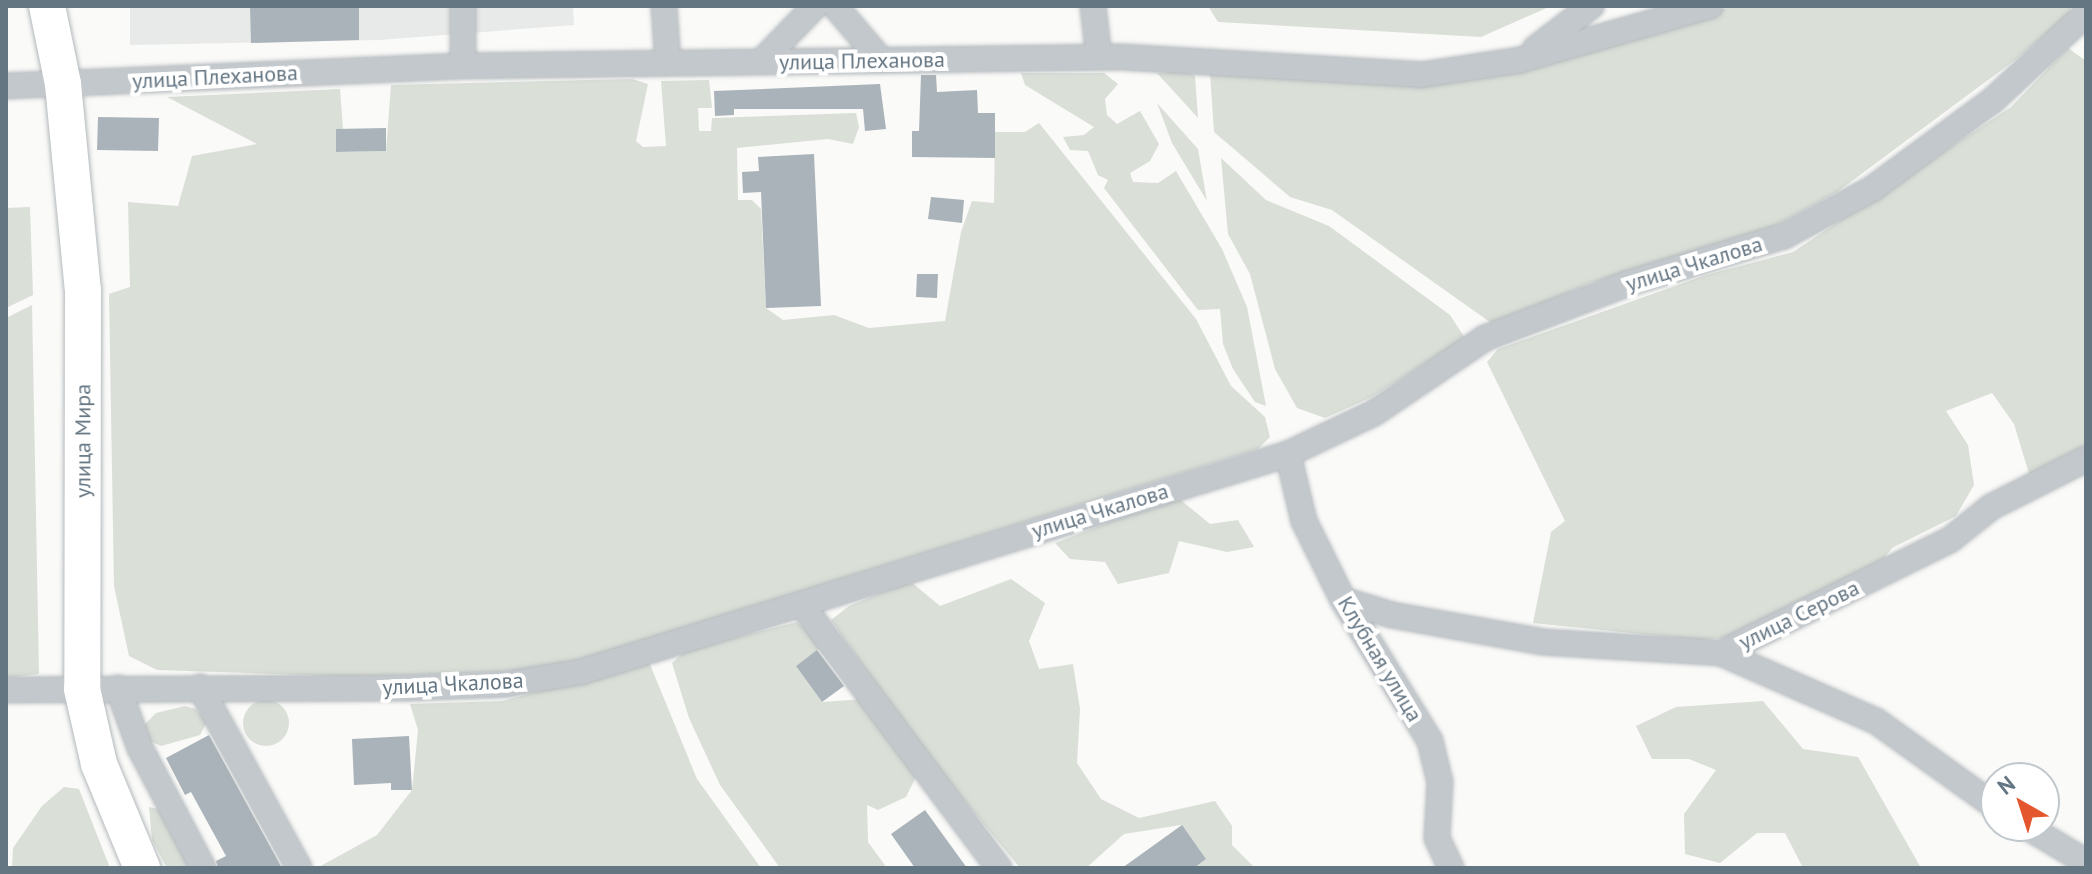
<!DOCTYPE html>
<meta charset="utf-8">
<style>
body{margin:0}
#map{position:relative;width:2092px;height:874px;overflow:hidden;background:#fafaf8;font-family:"PT Sans",sans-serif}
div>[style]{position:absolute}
.built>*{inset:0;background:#e8e9e9}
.green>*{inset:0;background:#dadfd7}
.round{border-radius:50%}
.building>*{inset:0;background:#aab3b9}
.roads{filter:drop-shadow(0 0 2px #b4b9bd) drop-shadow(0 0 2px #b4b9bd)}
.minor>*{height:24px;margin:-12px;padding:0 12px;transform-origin:12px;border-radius:12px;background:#c3c8cc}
.highway>*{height:36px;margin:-18px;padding:0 18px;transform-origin:18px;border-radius:18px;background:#fff}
span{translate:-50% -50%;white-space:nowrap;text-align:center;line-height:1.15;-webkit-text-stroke:8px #fff;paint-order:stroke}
.street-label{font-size:22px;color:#657683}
.frame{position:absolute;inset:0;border:8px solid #657683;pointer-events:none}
.north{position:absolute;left:1980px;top:762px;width:80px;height:80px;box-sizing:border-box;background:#fff;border:2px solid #c1c8cd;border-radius:50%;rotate:321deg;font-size:22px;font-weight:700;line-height:32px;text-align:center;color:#657683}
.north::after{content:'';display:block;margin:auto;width:28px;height:36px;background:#e4572e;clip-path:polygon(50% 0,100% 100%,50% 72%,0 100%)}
</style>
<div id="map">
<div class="built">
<div style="clip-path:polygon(130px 6px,573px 6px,574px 25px,379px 40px,130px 45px)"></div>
</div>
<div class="green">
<div style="clip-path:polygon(1208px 6px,1551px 6px,1481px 37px,1218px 22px)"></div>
<div style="clip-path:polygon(1733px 6px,2072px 6px,2067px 17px,2015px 60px,1837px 192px,1751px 239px,1590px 283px,1494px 325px,1332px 210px,1290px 197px,1214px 132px,1210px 73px,1572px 57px)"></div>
<div style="clip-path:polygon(2068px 48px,2086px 61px,2086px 447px,2030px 477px,2014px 424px,1992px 393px,1946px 411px,1968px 445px,1974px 485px,1956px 516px,1892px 548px,1880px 564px,1732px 637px,1700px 640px,1533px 623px,1551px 532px,1565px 521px,1487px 362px,1498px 349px,1706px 275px,1793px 252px,2011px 107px)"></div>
<div style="clip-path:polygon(1186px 71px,1195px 76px,1198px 118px,1157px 73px)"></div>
<div style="clip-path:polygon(1021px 73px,1104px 73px,1118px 84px,1105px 99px,1107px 115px,1117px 124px,1140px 111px,1159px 144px,1150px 161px,1130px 173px,1133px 182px,1158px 183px,1176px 171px,1222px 249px,1247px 307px,1266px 406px,1255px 402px,1233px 369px,1223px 344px,1220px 309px,1198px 310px,1104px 188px,1108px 180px,1098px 175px,1088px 151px,1070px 150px,1063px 137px,1084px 135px,1094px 127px,1025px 85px)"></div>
<div style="clip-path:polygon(632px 79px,648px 84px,636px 141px,643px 147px,666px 146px,661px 81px,709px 80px,712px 108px,698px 108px,699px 131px,711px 131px,712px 118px,856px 113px,859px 127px,853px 144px,828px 139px,737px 148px,738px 200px,752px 200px,761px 209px,766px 308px,783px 320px,834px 315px,869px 328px,945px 321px,961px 232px,972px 201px,994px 203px,995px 132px,1025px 132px,1039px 123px,1196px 319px,1231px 386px,1265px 417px,1270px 437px,1258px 449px,585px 659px,517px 671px,364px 677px,157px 670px,129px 656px,114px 586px,109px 294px,130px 287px,128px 202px,178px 206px,192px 156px,257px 144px,167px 97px,340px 89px,343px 129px,336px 130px,336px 152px,386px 151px,391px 85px)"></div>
<div style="clip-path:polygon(1157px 103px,1198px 149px,1207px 201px,1172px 143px)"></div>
<div style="clip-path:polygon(1221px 158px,1266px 200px,1329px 226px,1450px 315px,1465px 338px,1370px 398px,1325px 418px,1297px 408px,1275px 369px,1250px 274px,1228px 234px)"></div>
<div style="clip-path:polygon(30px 207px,33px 295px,6px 308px,6px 208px)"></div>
<div style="clip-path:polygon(32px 305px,39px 674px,6px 678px,6px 318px)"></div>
<div style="clip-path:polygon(1177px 497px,1210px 524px,1238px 520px,1254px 547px,1227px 552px,1179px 541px,1169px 573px,1118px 584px,1105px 562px,1070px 559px,1055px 543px)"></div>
<div style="clip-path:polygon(1011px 579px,1045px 603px,1029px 641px,1039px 669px,1073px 664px,1080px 709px,1077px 763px,1101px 799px,1139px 818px,1215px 801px,1232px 826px,1232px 845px,1255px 868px,1194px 868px,1206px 859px,1181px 825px,1124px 834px,1086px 868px,1020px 868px,924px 752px,831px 620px,849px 606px,910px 581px,940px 606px)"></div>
<div style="clip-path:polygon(797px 622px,823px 646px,796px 666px,822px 702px,865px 699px,919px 771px,906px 797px,878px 810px,867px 805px,868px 842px,887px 868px,780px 868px,720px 785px,689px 718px,672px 663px,686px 650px)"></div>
<div style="clip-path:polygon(649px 662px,697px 779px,761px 868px,317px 868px,377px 835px,412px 790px,418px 730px,410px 704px,502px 701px)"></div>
<div class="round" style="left:243px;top:700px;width:46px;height:46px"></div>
<div style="clip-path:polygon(1763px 701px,1803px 749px,1858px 757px,1921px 868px,1803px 868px,1785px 833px,1757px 833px,1720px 863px,1685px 854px,1684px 814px,1716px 770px,1689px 759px,1652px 759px,1636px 726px,1676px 707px)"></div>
<div style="clip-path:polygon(185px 706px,196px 709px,207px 722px,200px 735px,161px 746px,145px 739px,145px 724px,156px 713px)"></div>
<div style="clip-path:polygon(64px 787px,79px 789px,110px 868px,12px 868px,13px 848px,42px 806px)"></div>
<div style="clip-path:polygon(149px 807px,159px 809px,173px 829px,191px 868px,167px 868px,152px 840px)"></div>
</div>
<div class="building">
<div style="clip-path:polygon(250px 6px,359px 6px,359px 40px,251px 43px)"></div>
<div style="clip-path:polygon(921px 75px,936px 75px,937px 92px,977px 90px,978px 113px,995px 113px,995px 158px,912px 157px,912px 131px,919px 131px)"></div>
<div style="clip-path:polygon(880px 84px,886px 129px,865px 131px,863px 109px,734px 109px,734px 115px,715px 116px,714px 91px)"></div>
<div style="clip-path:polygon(98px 117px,159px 118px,158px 151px,97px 150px)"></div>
<div style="clip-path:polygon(386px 128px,386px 151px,336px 152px,336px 129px)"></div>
<div style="clip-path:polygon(814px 154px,821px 306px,766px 308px,761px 192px,743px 193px,742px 172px,759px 171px,758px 157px)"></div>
<div style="clip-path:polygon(931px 197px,964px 200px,962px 223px,928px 219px)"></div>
<div style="clip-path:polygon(917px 274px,938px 274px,937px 298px,916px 297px)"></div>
<div style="clip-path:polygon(817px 650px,844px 686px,822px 702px,796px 666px)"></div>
<div style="clip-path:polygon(209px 735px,282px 868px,218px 868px,216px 861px,226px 856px,191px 792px,185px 795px,166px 758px)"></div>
<div style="clip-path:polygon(409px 736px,412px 790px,391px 790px,391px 783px,354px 785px,352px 739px)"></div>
<div style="clip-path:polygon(925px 810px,967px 868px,915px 868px,891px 834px)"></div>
<div style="clip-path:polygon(1182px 825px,1206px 859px,1194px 868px,1122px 868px)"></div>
</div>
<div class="roads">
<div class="minor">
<div style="left:463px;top:6px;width:60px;rotate:90deg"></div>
<div style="left:664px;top:6px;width:57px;rotate:86deg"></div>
<div style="left:835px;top:6px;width:71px;rotate:49.6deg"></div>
<div style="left:1093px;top:6px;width:51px;rotate:83.3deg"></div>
<div style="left:1535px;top:49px;width:71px;rotate:-37.5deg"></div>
<div style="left:761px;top:62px;width:78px;rotate:-46deg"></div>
<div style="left:6px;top:86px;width:457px;rotate:-2.5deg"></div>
<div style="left:463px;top:66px;width:658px;rotate:-0.78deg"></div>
<div style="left:1121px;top:57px;width:301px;rotate:3.4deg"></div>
<div style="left:1421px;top:75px;width:100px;rotate:-8.6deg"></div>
<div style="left:1520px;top:60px;width:198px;rotate:-15.9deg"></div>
<div style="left:1288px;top:454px;width:69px;rotate:76.6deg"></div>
<div style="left:1304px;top:521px;width:88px;rotate:63.7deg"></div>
<div style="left:1343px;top:600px;width:166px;rotate:58.3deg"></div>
<div style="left:1430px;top:741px;width:42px;rotate:76.3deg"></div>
<div style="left:1440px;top:782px;width:56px;rotate:93.1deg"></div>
<div style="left:1437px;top:838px;width:33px;rotate:65deg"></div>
<div style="left:1343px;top:600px;width:51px;rotate:17deg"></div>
<div style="left:1392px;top:615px;width:153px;rotate:10.1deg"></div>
<div style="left:1543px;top:642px;width:178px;rotate:3.5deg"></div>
<div style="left:1721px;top:653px;width:255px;rotate:-26.3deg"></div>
<div style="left:1950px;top:540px;width:53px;rotate:-38.8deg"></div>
<div style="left:1991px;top:507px;width:106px;rotate:-26.8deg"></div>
<div style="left:802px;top:605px;width:329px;rotate:53.2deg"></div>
<div style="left:1721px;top:653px;width:169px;rotate:23.7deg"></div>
<div style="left:1876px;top:721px;width:148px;rotate:35.6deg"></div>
<div style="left:200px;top:687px;width:206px;rotate:61.3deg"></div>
<div style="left:118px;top:688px;width:64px;rotate:69.9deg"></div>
<div style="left:140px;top:748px;width:136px;rotate:62.3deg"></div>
<div style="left:6px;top:690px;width:399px;rotate:-0.3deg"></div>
<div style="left:405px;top:688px;width:102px;rotate:-2.2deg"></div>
<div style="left:507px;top:684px;width:75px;rotate:-9.2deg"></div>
<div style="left:581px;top:672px;width:740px;rotate:-17.14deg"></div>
<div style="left:1288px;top:454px;width:95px;rotate:-25.5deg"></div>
<div style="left:1374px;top:413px;width:134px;rotate:-34deg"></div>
<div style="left:1485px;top:338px;width:154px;rotate:-20.9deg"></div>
<div style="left:1629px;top:283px;width:162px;rotate:-16.9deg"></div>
<div style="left:1784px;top:236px;width:100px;rotate:-28.1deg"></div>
<div style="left:1872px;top:189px;width:149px;rotate:-36.3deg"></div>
<div style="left:1992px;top:101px;width:128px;rotate:-42.8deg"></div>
<div style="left:2026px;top:826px;width:70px;rotate:31deg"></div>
</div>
<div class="highway">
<div style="left:47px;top:6px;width:80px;rotate:78.4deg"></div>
<div style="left:63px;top:84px;width:207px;rotate:84.5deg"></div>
<div style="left:83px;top:290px;width:399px;rotate:90.1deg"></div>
<div style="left:82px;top:689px;width:77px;rotate:77.2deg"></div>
<div style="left:99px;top:764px;width:113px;rotate:67.5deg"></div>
</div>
</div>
<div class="street-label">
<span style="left:862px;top:61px;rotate:-1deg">улица Плеханова</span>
<span style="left:215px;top:77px;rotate:-3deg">улица Плеханова</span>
<span style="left:1694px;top:264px;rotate:-17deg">улица Чкалова</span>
<span style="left:83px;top:441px;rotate:-90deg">улица Мира</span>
<span style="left:1100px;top:511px;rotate:-17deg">улица Чкалова</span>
<span style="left:1799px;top:615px;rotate:-26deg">улица Серова</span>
<span style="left:1380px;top:659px;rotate:59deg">Клубная улица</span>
<span style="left:453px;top:684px;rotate:-3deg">улица Чкалова</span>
</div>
<div class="frame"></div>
<div class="north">N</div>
</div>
